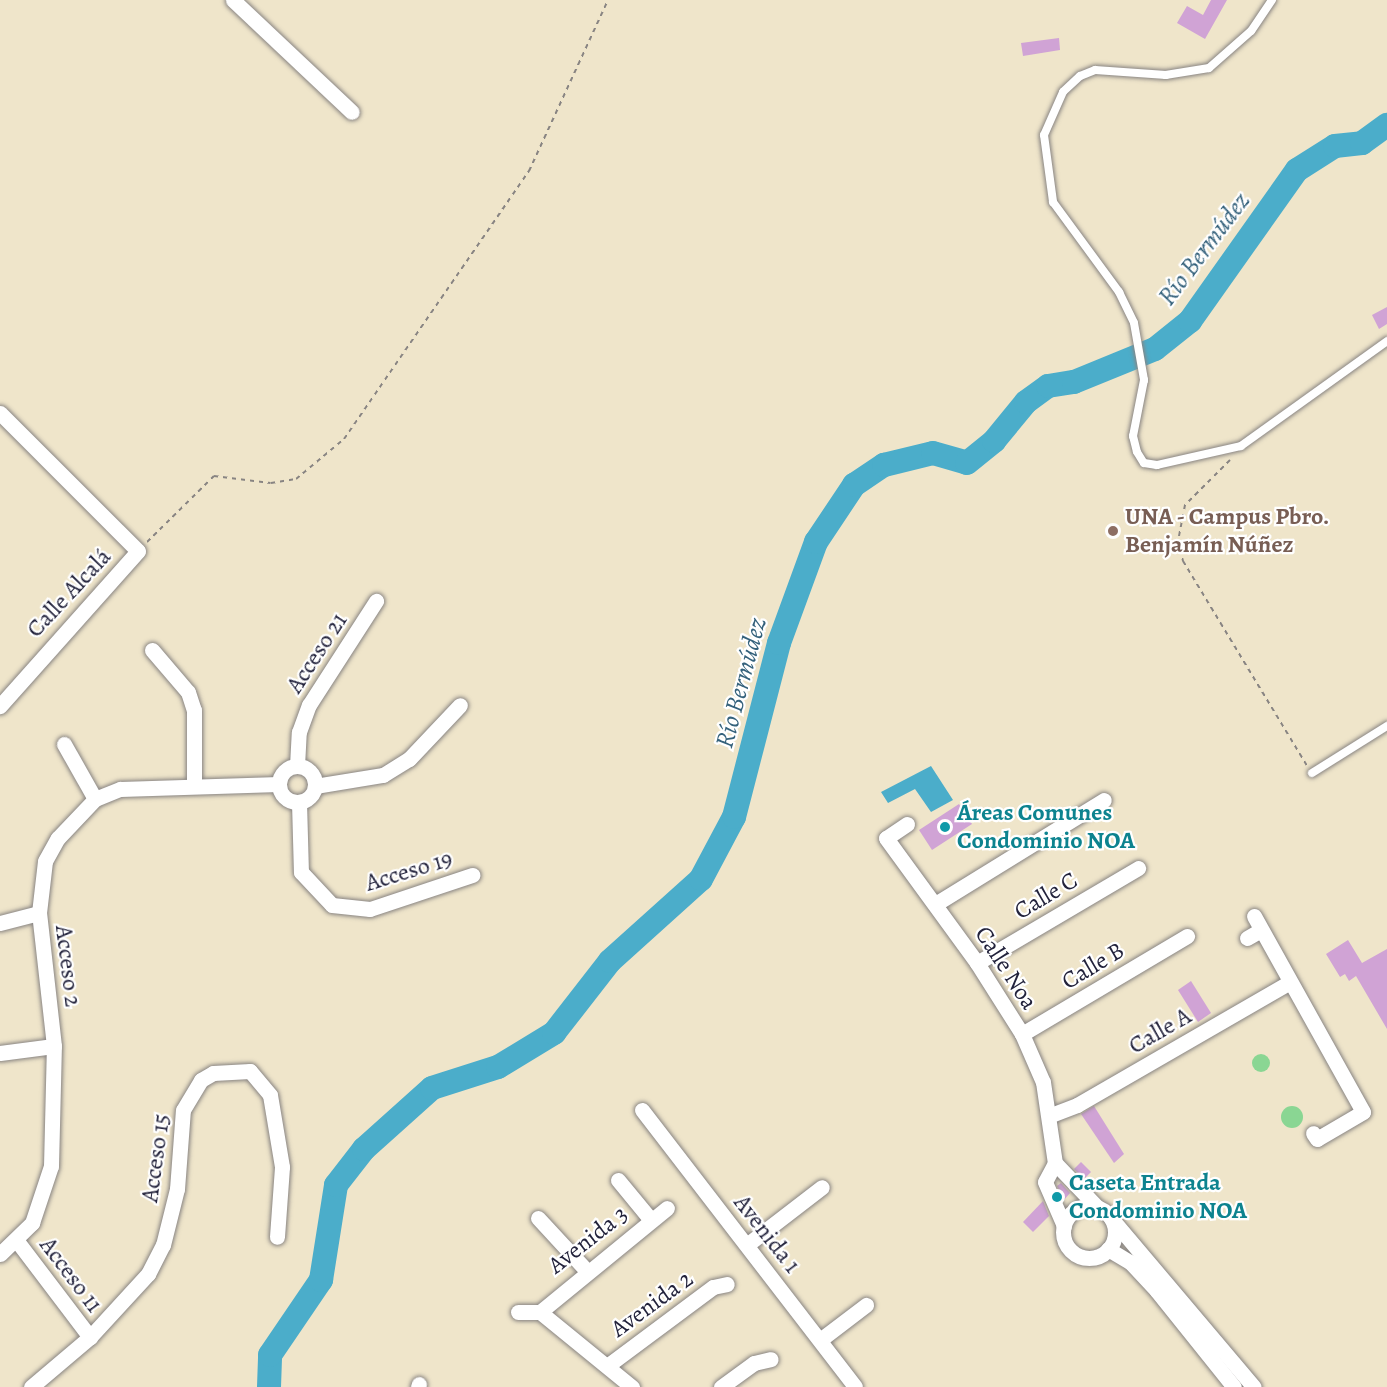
<!DOCTYPE html>
<meta charset="utf-8">
<style>
body{margin:0}
#map{position:relative;width:1387px;height:1387px;overflow:hidden;background:#efe5ca;font-family:Alegreya,serif}
div>[style]{position:absolute}
.green>*{inset:0;background:#8ad693}
.round{border-radius:50%}
.water>*{inset:0;background:#4badca}
.river>*{height:24px;margin:-12px;padding:0 12px;transform-origin:12px;border-radius:12px;background:#4badca}
.building>*{inset:0;background:#d0a3d5}
.path>*{height:2px;margin-top:-1px;transform-origin:0;background:repeating-linear-gradient(90deg,#888482 0 4.5px,transparent 0 9px)}
.roads{filter:drop-shadow(0 0 2px #888482) drop-shadow(0 0 2px #888482)}
.service>*{height:8px;margin:-4px;padding:0 4px;transform-origin:4px;border-radius:4px;background:#fff}
.minor>*{height:15px;margin:-7.5px;padding:0 7.5px;transform-origin:7.5px;border-radius:7.5px;background:#fff}
.minor>.ring{margin:-7.5px;padding:0;box-sizing:content-box;background:none;border:15px solid #fff;border-radius:50%}
.dots>*{width:16px;height:16px;translate:-50% -50%;box-sizing:border-box;border:3px solid #fff;border-radius:50%}
span{translate:-50% -50%;white-space:nowrap;text-align:center;line-height:1.15;-webkit-text-stroke:4.5px #fff;paint-order:stroke}
.education-label{font-size:24px;color:#785e54;font-weight:700}
.left{translate:0 -50%;text-align:left}
.street-label{font-size:24px;color:#22223b}
.culture-label{font-size:24px;color:#0d838f;font-weight:700}
.water-label{font-size:26px;color:#34617b;font-style:italic}
</style>
<div id="map">
<div class="green">
<div class="round" style="left:1252px;top:1054px;width:18px;height:18px"></div>
<div class="round" style="left:1281px;top:1106px;width:22px;height:22px"></div>
</div>
<div class="water">
<div style="clip-path:polygon(931px 766px,953px 800px,931px 812px,915px 789px,888px 803px,881px 792px)"></div>
</div>
<div class="river">
<div style="left:269px;top:1387px;width:32px;rotate:-88deg"></div>
<div style="left:270px;top:1355px;width:91px;rotate:-55.8deg"></div>
<div style="left:321px;top:1280px;width:96px;rotate:-81deg"></div>
<div style="left:336px;top:1185px;width:46px;rotate:-52.1deg"></div>
<div style="left:364px;top:1149px;width:91px;rotate:-41.9deg"></div>
<div style="left:432px;top:1088px;width:69px;rotate:-17.7deg"></div>
<div style="left:498px;top:1067px;width:66px;rotate:-31.3deg"></div>
<div style="left:554px;top:1033px;width:91px;rotate:-52.1deg"></div>
<div style="left:610px;top:961px;width:122px;rotate:-42deg"></div>
<div style="left:701px;top:879px;width:70px;rotate:-62deg"></div>
<div style="left:734px;top:817px;width:180px;rotate:-75.5deg"></div>
<div style="left:779px;top:643px;width:108px;rotate:-69.9deg"></div>
<div style="left:816px;top:542px;width:69px;rotate:-56.3deg"></div>
<div style="left:854px;top:485px;width:36px;rotate:-34deg"></div>
<div style="left:884px;top:465px;width:50px;rotate:-13.8deg"></div>
<div style="left:933px;top:453px;width:35px;rotate:16deg"></div>
<div style="left:967px;top:463px;width:35px;rotate:-39deg"></div>
<div style="left:994px;top:441px;width:50px;rotate:-50.6deg"></div>
<div style="left:1026px;top:402px;width:27px;rotate:-36deg"></div>
<div style="left:1048px;top:386px;width:26px;rotate:-9deg"></div>
<div style="left:1074px;top:382px;width:87px;rotate:-22.2deg"></div>
<div style="left:1155px;top:349px;width:45px;rotate:-38.7deg"></div>
<div style="left:1190px;top:321px;width:185px;rotate:-54.7deg"></div>
<div style="left:1297px;top:170px;width:45px;rotate:-32.3deg"></div>
<div style="left:1335px;top:146px;width:27px;rotate:-6deg"></div>
<div style="left:1362px;top:143px;width:31px;rotate:-36deg"></div>
</div>
<div class="building">
<div style="clip-path:polygon(1211px 0,1227px 0,1205px 39px,1177px 23px,1187px 6px,1203px 15px)"></div>
<div style="clip-path:polygon(1059px 38px,1060px 50px,1023px 56px,1021px 43px)"></div>
<div style="clip-path:polygon(1387px 307px,1387px 324px,1379px 329px,1372px 315px)"></div>
<div style="clip-path:polygon(959px 804px,972px 824px,932px 850px,919px 830px)"></div>
<div style="clip-path:polygon(1348px 940px,1362px 963px,1387px 949px,1387px 1029px,1356px 976px,1349px 981px,1345px 974px,1340px 977px,1326px 954px)"></div>
<div style="clip-path:polygon(1191px 981px,1211px 1013px,1198px 1022px,1178px 990px)"></div>
<div style="clip-path:polygon(1094px 1106px,1124px 1154px,1114px 1163px,1081px 1114px)"></div>
<div style="clip-path:polygon(1081px 1162px,1091px 1172px,1084px 1179px,1074px 1169px)"></div>
<div style="clip-path:polygon(1061px 1183px,1070px 1193px,1064px 1200px,1057px 1186px)"></div>
<div style="clip-path:polygon(1043px 1201px,1049px 1216px,1033px 1232px,1023px 1222px)"></div>
</div>
<div class="path">
<div style="left:1230px;top:460px;width:64px;rotate:135deg"></div>
<div style="left:1185px;top:505px;width:37px;rotate:101deg"></div>
<div style="left:1178px;top:541px;width:21px;rotate:76deg"></div>
<div style="left:1183px;top:561px;width:240px;rotate:58.8deg"></div>
<div style="left:147px;top:542px;width:94px;rotate:-44.6deg"></div>
<div style="left:214px;top:476px;width:57px;rotate:7deg"></div>
<div style="left:271px;top:483px;width:25px;rotate:-9deg"></div>
<div style="left:296px;top:479px;width:62px;rotate:-39.8deg"></div>
<div style="left:344px;top:439px;width:326px;rotate:-55.4deg"></div>
<div style="left:529px;top:171px;width:188px;rotate:-65.2deg"></div>
</div>
<div class="roads">
<div class="service">
<div style="left:1272px;top:0;width:37px;rotate:124deg"></div>
<div style="left:1251px;top:31px;width:56px;rotate:138.6deg"></div>
<div style="left:1209px;top:68px;width:44px;rotate:170.8deg"></div>
<div style="left:1166px;top:75px;width:71px;rotate:-176deg"></div>
<div style="left:1095px;top:70px;width:16px;rotate:158deg"></div>
<div style="left:1080px;top:76px;width:23px;rotate:137deg"></div>
<div style="left:1063px;top:92px;width:47px;rotate:113.8deg"></div>
<div style="left:1044px;top:135px;width:68px;rotate:82.3deg"></div>
<div style="left:1053px;top:202px;width:112px;rotate:53.7deg"></div>
<div style="left:1119px;top:292px;width:34px;rotate:64deg"></div>
<div style="left:1134px;top:323px;width:58px;rotate:80deg"></div>
<div style="left:1144px;top:380px;width:57px;rotate:101.1deg"></div>
<div style="left:1133px;top:436px;width:16px;rotate:76deg"></div>
<div style="left:1137px;top:452px;width:13px;rotate:58deg"></div>
<div style="left:1144px;top:463px;width:13px;rotate:9deg"></div>
<div style="left:1157px;top:465px;width:86px;rotate:-12.7deg"></div>
<div style="left:1241px;top:446px;width:180px;rotate:-35.7deg"></div>
<div style="left:1312px;top:773px;width:89px;rotate:-32.1deg"></div>
</div>
<div class="minor">
<div style="left:233px;top:0;width:163px;rotate:43.3deg"></div>
<div style="left:0;top:413px;width:195px;rotate:45deg"></div>
<div style="left:138px;top:551px;width:208px;rotate:131.7deg"></div>
<div style="left:152px;top:650px;width:55px;rotate:49.4deg"></div>
<div style="left:188px;top:692px;width:19px;rotate:72deg"></div>
<div style="left:194px;top:710px;width:73px;rotate:90deg"></div>
<div style="left:64px;top:744px;width:63px;rotate:60.6deg"></div>
<div style="left:297px;top:766px;width:34px;rotate:-87deg"></div>
<div style="left:299px;top:732px;width:29px;rotate:-70deg"></div>
<div style="left:309px;top:705px;width:124px;rotate:-57.2deg"></div>
<div class="ring" style="left:279px;top:766px;width:21px;height:21px"></div>
<div style="left:315px;top:786px;width:69px;rotate:-9.2deg"></div>
<div style="left:383px;top:775px;width:31px;rotate:-32deg"></div>
<div style="left:409px;top:759px;width:74px;rotate:-46.6deg"></div>
<div style="left:299px;top:802px;width:70px;rotate:88.4deg"></div>
<div style="left:301px;top:872px;width:45px;rotate:46.8deg"></div>
<div style="left:332px;top:905px;width:38px;rotate:6deg"></div>
<div style="left:370px;top:909px;width:108px;rotate:-18.4deg"></div>
<div style="left:907px;top:824px;width:25px;rotate:146deg"></div>
<div style="left:886px;top:838px;width:155px;rotate:53.9deg"></div>
<div style="left:977px;top:963px;width:84px;rotate:57.6deg"></div>
<div style="left:1022px;top:1034px;width:52px;rotate:66.4deg"></div>
<div style="left:1043px;top:1082px;width:82px;rotate:81.6deg"></div>
<div style="left:1055px;top:1163px;width:21px;rotate:118deg"></div>
<div style="left:1045px;top:1182px;width:48px;rotate:66.6deg"></div>
<div style="left:937px;top:903px;width:196px;rotate:-31.7deg"></div>
<div style="left:1254px;top:916px;width:224px;rotate:60.9deg"></div>
<div style="left:1363px;top:1112px;width:53px;rotate:149.6deg"></div>
<div style="left:1317px;top:1139px;width:7px;rotate:-124deg"></div>
<div style="left:0;top:923px;width:40px;rotate:-14.4deg"></div>
<div style="left:1247px;top:938px;width:16px;rotate:-30deg"></div>
<div style="left:977px;top:963px;width:187px;rotate:-30.5deg"></div>
<div style="left:1022px;top:1034px;width:192px;rotate:-30.7deg"></div>
<div style="left:0;top:1053px;width:54px;rotate:-7.4deg"></div>
<div style="left:642px;top:1110px;width:349px;rotate:52.4deg"></div>
<div style="left:1051px;top:1115px;width:28px;rotate:-21deg"></div>
<div style="left:1077px;top:1105px;width:246px;rotate:-30deg"></div>
<div style="left:1055px;top:1163px;width:61px;rotate:46.3deg"></div>
<div style="left:618px;top:1180px;width:52px;rotate:50.5deg"></div>
<div class="ring" style="left:1063px;top:1206px;width:37px;height:37px"></div>
<div style="left:538px;top:1218px;width:71px;rotate:47.3deg"></div>
<div style="left:1111px;top:1218px;width:221px;rotate:49.8deg"></div>
<div style="left:17px;top:1241px;width:121px;rotate:52.8deg"></div>
<div style="left:748px;top:1244px;width:93px;rotate:-37.6deg"></div>
<div style="left:1108px;top:1249px;width:26px;rotate:31deg"></div>
<div style="left:1130px;top:1262px;width:40px;rotate:47deg"></div>
<div style="left:1157px;top:1291px;width:123px;rotate:51.3deg"></div>
<div style="left:0;top:1254px;width:45px;rotate:-44.1deg"></div>
<div style="left:32px;top:1223px;width:60px;rotate:-71.6deg"></div>
<div style="left:51px;top:1166px;width:120px;rotate:-88.6deg"></div>
<div style="left:54px;top:1046px;width:134px;rotate:-96.4deg"></div>
<div style="left:39px;top:913px;width:52px;rotate:-83.4deg"></div>
<div style="left:45px;top:861px;width:26px;rotate:-61deg"></div>
<div style="left:58px;top:838px;width:54px;rotate:-46.5deg"></div>
<div style="left:95px;top:799px;width:27px;rotate:-22deg"></div>
<div style="left:120px;top:789px;width:159px;rotate:-1.8deg"></div>
<div style="left:518px;top:1312px;width:22px"></div>
<div style="left:540px;top:1312px;width:164px;rotate:-39.3deg"></div>
<div style="left:540px;top:1312px;width:119px;rotate:39.2deg"></div>
<div style="left:820px;top:1340px;width:58px;rotate:-37.3deg"></div>
<div style="left:607px;top:1366px;width:132px;rotate:-36.7deg"></div>
<div style="left:713px;top:1287px;width:14px;rotate:-12deg"></div>
<div style="left:31px;top:1387px;width:77px;rotate:-40.3deg"></div>
<div style="left:90px;top:1337px;width:86px;rotate:-47.4deg"></div>
<div style="left:148px;top:1274px;width:33px;rotate:-63deg"></div>
<div style="left:163px;top:1245px;width:58px;rotate:-76deg"></div>
<div style="left:177px;top:1189px;width:79px;rotate:-85.7deg"></div>
<div style="left:183px;top:1110px;width:35px;rotate:-59deg"></div>
<div style="left:201px;top:1080px;width:14px;rotate:-30deg"></div>
<div style="left:213px;top:1073px;width:37px;rotate:-3deg"></div>
<div style="left:250px;top:1071px;width:31px;rotate:50deg"></div>
<div style="left:270px;top:1095px;width:73px;rotate:80.5deg"></div>
<div style="left:282px;top:1167px;width:70px;rotate:94.1deg"></div>
<div style="left:418px;top:1387px;width:3px;rotate:-72deg"></div>
<div style="left:721px;top:1387px;width:41px;rotate:-36deg"></div>
<div style="left:754px;top:1363px;width:17px;rotate:-13deg"></div>
</div>
</div>
<div class="dots">
<div style="left:1113px;top:531px;background:#8d6e63"></div>
<div style="left:945px;top:827px;background:#0f9aa8"></div>
<div style="left:1057px;top:1197px;background:#0f9aa8"></div>
</div>
<div class="education-label">
<span class="left" style="left:1125px;top:531px">UNA - Campus Pbro.<br>Benjamín Núñez</span>
</div>
<div class="street-label">
<span style="left:69px;top:593px;rotate:-47deg">Calle Alcalá</span>
<span style="left:317px;top:653px;rotate:-57deg">Acceso 21</span>
<span style="left:409px;top:871px;rotate:-17deg">Acceso 19</span>
<span style="left:1046px;top:896px;rotate:-31deg">Calle C</span>
<span style="left:68px;top:966px;rotate:83deg">Acceso 2</span>
<span style="left:1093px;top:966px;rotate:-31deg">Calle B</span>
<span style="left:1006px;top:968px;rotate:57deg">Calle Noa</span>
<span style="left:1160px;top:1031px;rotate:-30deg">Calle A</span>
<span style="left:156px;top:1158px;rotate:-82deg">Acceso 15</span>
<span style="left:767px;top:1234px;rotate:52deg">Avenida 1</span>
<span style="left:588px;top:1240px;rotate:-38deg">Avenida 3</span>
<span style="left:71px;top:1275px;rotate:53deg">Acceso 11</span>
<span style="left:652px;top:1304px;rotate:-36deg">Avenida 2</span>
</div>
<div class="culture-label">
<span class="left" style="left:957px;top:827px">Áreas Comunes<br>Condominio NOA</span>
<span class="left" style="left:1069px;top:1197px">Caseta Entrada<br>Condominio NOA</span>
</div>
<div class="water-label">
<span style="left:1204px;top:249px;rotate:-53deg">Río Bermúdez</span>
<span style="left:741px;top:683px;rotate:-75deg">Río Bermúdez</span>
</div>
</div>
